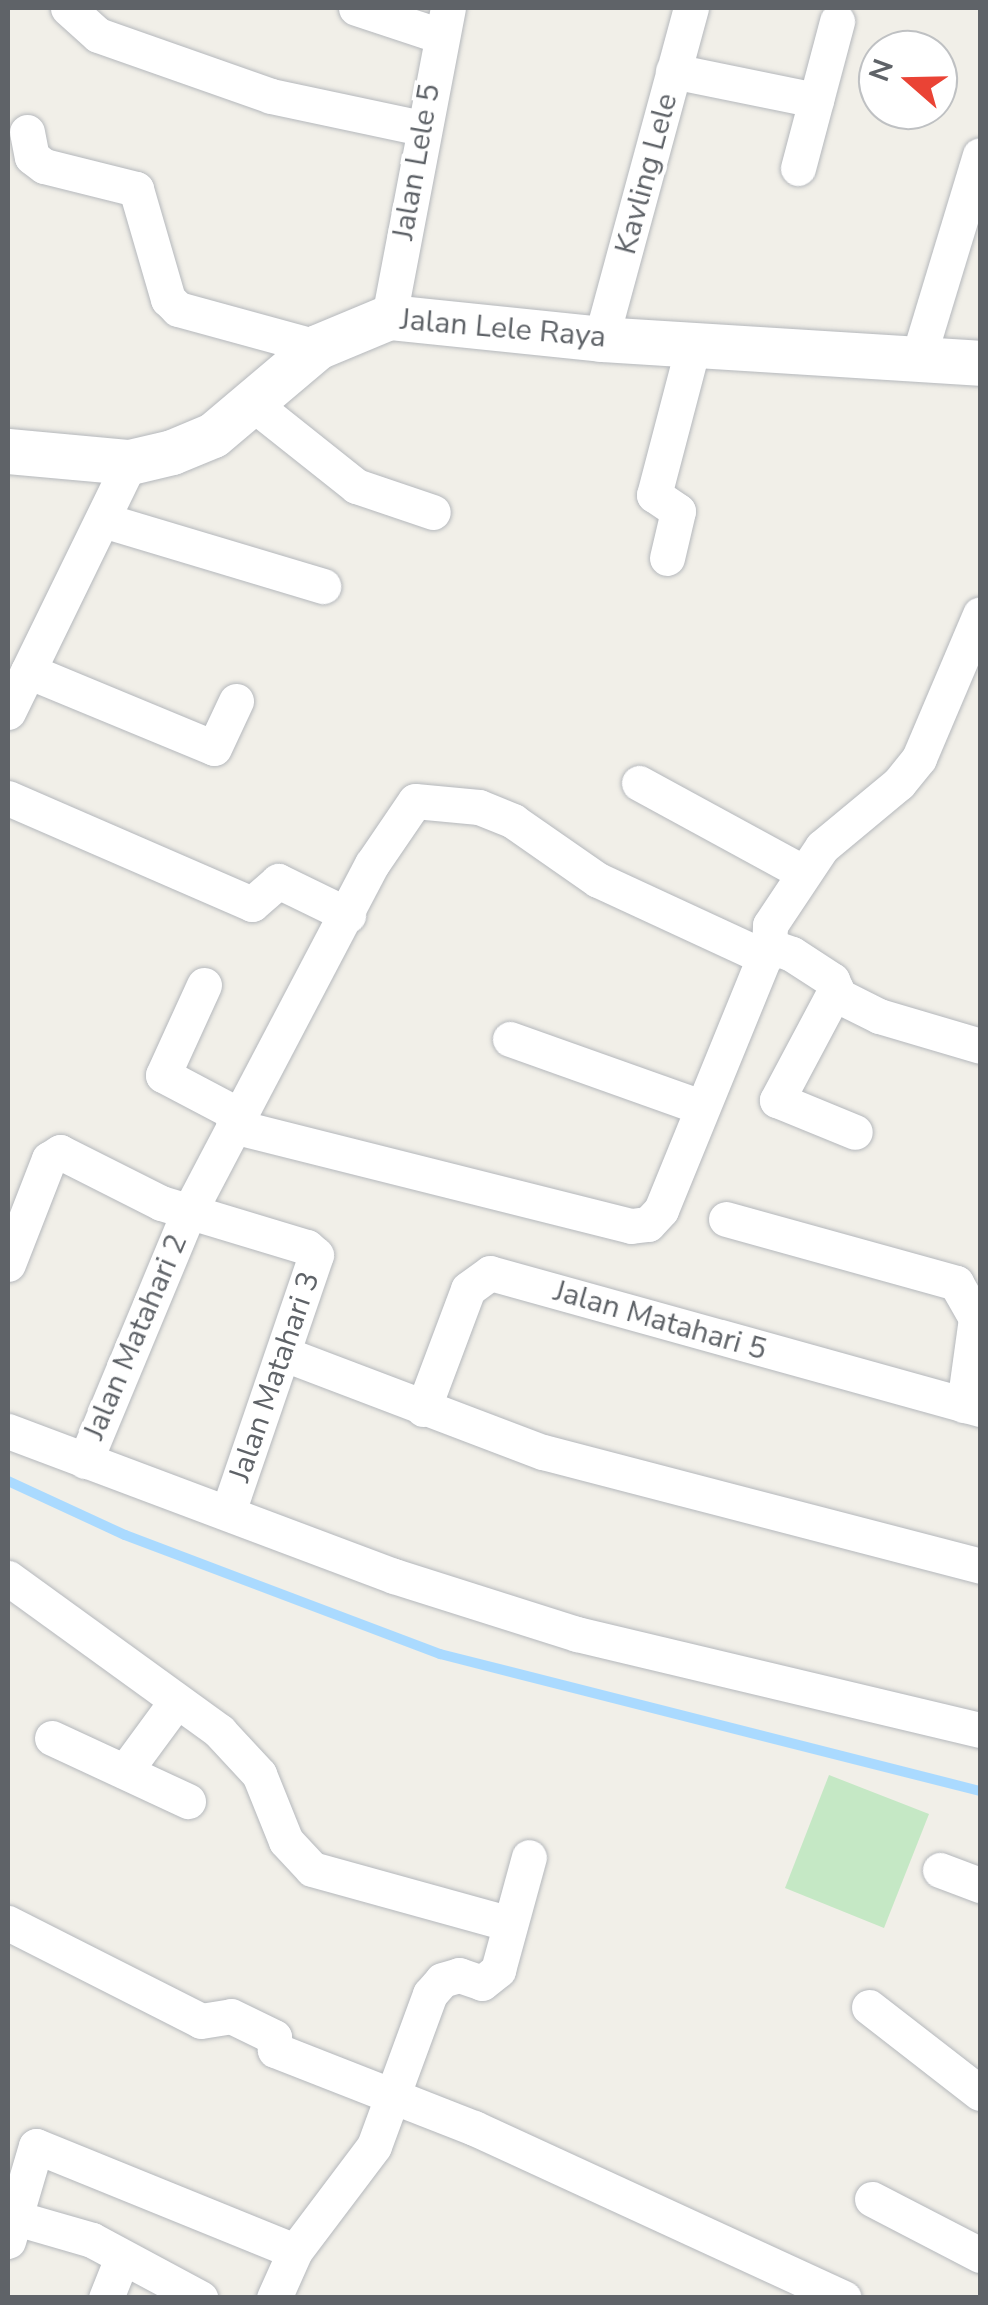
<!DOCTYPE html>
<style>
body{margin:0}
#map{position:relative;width:988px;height:2305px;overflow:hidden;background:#f1efe8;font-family:"Nunito Sans",sans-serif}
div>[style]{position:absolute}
.green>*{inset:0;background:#c5e8c5}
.stream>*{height:10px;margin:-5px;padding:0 5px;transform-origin:5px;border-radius:5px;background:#aadaff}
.roads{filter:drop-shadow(0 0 2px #b5b8bc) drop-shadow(0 0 2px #b5b8bc)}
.minor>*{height:35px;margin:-17.5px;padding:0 17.5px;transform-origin:17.5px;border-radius:17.5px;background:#fff}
.tertiary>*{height:45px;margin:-22.5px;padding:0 22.5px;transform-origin:22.5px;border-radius:22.5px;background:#fff}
span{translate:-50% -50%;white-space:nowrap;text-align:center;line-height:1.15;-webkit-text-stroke:8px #fff;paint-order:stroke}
.street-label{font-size:30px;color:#5f6368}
.frame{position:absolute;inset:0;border:10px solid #5f6368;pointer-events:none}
.north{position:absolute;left:858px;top:30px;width:100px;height:100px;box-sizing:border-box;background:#fff;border:2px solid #bfc1c3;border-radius:50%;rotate:290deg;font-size:28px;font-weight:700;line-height:40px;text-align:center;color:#5f6368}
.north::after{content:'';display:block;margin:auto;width:35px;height:45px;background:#ea4335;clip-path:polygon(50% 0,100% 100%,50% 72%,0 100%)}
</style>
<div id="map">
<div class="green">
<div style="clip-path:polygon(829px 1775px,929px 1814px,884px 1928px,785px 1888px)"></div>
</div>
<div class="stream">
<div style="left:8px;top:1481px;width:129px;rotate:24.8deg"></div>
<div style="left:125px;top:1535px;width:337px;rotate:20.7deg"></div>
<div style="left:440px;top:1654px;width:557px;rotate:14.24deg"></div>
</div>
<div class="roads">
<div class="minor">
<div style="left:68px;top:8px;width:40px;rotate:42deg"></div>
<div style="left:98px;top:35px;width:183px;rotate:19.4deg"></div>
<div style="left:271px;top:96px;width:154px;rotate:12deg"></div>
<div style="left:356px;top:8px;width:89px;rotate:18.2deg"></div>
<div style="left:673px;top:71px;width:146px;rotate:11.5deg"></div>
<div style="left:27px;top:132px;width:25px;rotate:79deg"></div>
<div style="left:32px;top:157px;width:15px;rotate:37deg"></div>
<div style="left:44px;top:166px;width:95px;rotate:14deg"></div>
<div style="left:136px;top:189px;width:115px;rotate:73.8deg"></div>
<div style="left:168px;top:299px;width:14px;rotate:45deg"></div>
<div style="left:178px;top:309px;width:144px;rotate:15.3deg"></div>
<div style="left:798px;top:168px;width:152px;rotate:-75.1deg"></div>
<div style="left:389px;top:317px;width:315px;rotate:-79.2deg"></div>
<div style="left:601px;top:339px;width:343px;rotate:-74.8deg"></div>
<div style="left:917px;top:362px;width:216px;rotate:-73.1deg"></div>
<div style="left:253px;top:404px;width:132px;rotate:38.5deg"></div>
<div style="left:356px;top:486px;width:81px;rotate:18.7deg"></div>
<div style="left:103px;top:520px;width:230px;rotate:16.7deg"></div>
<div style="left:667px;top:558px;width:48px;rotate:-76.8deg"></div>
<div style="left:678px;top:511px;width:29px;rotate:-146deg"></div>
<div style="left:654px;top:495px;width:154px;rotate:-75.3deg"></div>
<div style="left:28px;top:671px;width:201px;rotate:22.5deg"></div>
<div style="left:214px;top:748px;width:52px;rotate:-64.9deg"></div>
<div style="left:8px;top:712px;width:278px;rotate:-64deg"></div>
<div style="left:639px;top:783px;width:186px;rotate:28.6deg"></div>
<div style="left:8px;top:798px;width:266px;rotate:23.5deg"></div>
<div style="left:252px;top:904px;width:35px;rotate:-41deg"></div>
<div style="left:278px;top:881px;width:78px;rotate:25.9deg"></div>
<div style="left:769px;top:946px;width:24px;rotate:19deg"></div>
<div style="left:792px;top:954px;width:48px;rotate:33deg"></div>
<div style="left:832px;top:980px;width:17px;rotate:66deg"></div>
<div style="left:839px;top:996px;width:45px;rotate:26.6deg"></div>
<div style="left:879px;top:1016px;width:105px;rotate:16.5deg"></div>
<div style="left:204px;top:985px;width:99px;rotate:114.5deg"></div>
<div style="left:163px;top:1075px;width:86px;rotate:27.8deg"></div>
<div style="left:836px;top:989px;width:126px;rotate:118deg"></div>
<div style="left:777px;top:1100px;width:84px;rotate:22.3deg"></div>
<div style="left:510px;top:1039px;width:203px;rotate:19.6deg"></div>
<div style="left:233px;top:1126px;width:410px;rotate:14.1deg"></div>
<div style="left:631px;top:1226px;width:17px;rotate:-7deg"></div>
<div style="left:648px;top:1224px;width:19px;rotate:-47deg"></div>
<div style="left:661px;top:1210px;width:285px;rotate:-67.8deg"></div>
<div style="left:769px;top:946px;width:21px;rotate:-87deg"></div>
<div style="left:770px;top:925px;width:94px;rotate:-56.3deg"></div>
<div style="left:822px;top:847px;width:100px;rotate:-39.7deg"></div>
<div style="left:899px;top:783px;width:32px;rotate:-51deg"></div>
<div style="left:919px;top:758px;width:156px;rotate:-67deg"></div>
<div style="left:726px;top:1219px;width:239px;rotate:15.5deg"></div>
<div style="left:956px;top:1283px;width:40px;rotate:60.3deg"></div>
<div style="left:976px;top:1318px;width:88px;rotate:97.9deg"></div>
<div style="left:8px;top:1264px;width:113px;rotate:-68.7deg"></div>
<div style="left:49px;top:1159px;width:13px;rotate:-32deg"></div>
<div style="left:60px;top:1152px;width:113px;rotate:26.8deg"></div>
<div style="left:161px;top:1203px;width:152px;rotate:16.8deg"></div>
<div style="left:307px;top:1247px;width:12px;rotate:42deg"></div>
<div style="left:316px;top:1255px;width:272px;rotate:108.9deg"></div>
<div style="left:287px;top:1355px;width:274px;rotate:20.8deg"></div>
<div style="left:543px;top:1452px;width:452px;rotate:14.6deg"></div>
<div style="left:423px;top:1409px;width:128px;rotate:-69.4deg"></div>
<div style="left:468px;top:1289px;width:27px;rotate:-36deg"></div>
<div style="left:490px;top:1273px;width:509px;rotate:15.51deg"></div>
<div style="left:8px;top:1431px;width:412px;rotate:20.6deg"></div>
<div style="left:394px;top:1576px;width:192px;rotate:17.6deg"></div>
<div style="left:577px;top:1634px;width:414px;rotate:13.4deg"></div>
<div style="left:85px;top:1461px;width:268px;rotate:-67.4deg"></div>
<div style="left:188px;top:1214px;width:395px;rotate:-62.3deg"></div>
<div style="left:372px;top:864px;width:76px;rotate:-55.7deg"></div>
<div style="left:415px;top:801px;width:64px;rotate:5.4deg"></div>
<div style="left:479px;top:807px;width:37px;rotate:22deg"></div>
<div style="left:513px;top:821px;width:103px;rotate:34.8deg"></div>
<div style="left:598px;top:880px;width:184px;rotate:24.8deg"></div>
<div style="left:8px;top:1578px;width:261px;rotate:35.9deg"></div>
<div style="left:219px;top:1731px;width:59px;rotate:47.1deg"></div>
<div style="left:259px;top:1774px;width:72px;rotate:68.1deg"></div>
<div style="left:286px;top:1841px;width:38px;rotate:47deg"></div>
<div style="left:312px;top:1869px;width:205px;rotate:15.5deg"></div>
<div style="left:52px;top:1738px;width:150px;rotate:24.9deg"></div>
<div style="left:125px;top:1771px;width:84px;rotate:-53.7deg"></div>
<div style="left:940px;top:1870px;width:43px;rotate:20.6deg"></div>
<div style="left:8px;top:1923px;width:216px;rotate:26.9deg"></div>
<div style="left:201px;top:2021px;width:30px;rotate:-9deg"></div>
<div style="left:231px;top:2016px;width:48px;rotate:26deg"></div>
<div style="left:274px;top:2037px;width:13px;rotate:86deg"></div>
<div style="left:275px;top:2050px;width:214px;rotate:21.4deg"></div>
<div style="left:474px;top:2128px;width:407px;rotate:24.7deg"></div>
<div style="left:869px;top:2007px;width:140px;rotate:37.8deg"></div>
<div style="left:872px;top:2199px;width:122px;rotate:27.4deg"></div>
<div style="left:16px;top:2218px;width:79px;rotate:16.1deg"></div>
<div style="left:92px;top:2240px;width:123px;rotate:28.2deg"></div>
<div style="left:8px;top:2241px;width:99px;rotate:-73.6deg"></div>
<div style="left:36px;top:2146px;width:279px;rotate:22.1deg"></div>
<div style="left:106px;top:2298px;width:43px;rotate:-68.2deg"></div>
<div style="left:274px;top:2298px;width:51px;rotate:-65.9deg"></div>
<div style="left:295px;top:2251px;width:131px;rotate:-53deg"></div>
<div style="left:374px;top:2146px;width:162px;rotate:-69.8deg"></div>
<div style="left:430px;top:1994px;width:18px;rotate:-49deg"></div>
<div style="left:442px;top:1980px;width:18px;rotate:-16deg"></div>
<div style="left:459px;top:1975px;width:24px;rotate:19deg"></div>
<div style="left:482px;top:1983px;width:21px;rotate:-39deg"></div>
<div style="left:498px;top:1970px;width:117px;rotate:-74.7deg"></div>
</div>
<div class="tertiary">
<div style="left:8px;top:451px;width:122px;rotate:5.2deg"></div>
<div style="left:130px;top:462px;width:43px;rotate:-13.4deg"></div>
<div style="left:172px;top:452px;width:44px;rotate:-22.5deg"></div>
<div style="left:213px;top:435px;width:136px;rotate:-40.2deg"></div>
<div style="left:317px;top:347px;width:78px;rotate:-22.6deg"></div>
<div style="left:389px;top:317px;width:213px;rotate:5.9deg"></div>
<div style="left:601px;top:339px;width:380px;rotate:3.6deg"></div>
</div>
</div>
<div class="street-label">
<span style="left:417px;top:162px;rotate:-80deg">Jalan Lele 5</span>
<span style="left:647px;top:174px;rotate:-75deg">Kavling Lele</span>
<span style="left:503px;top:329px;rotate:5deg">Jalan Lele Raya</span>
<span style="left:660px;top:1321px;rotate:16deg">Jalan Matahari 5</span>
<span style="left:136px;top:1337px;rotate:-67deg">Jalan Matahari 2</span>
<span style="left:275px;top:1377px;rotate:-71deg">Jalan Matahari 3</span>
</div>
<div class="frame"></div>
<div class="north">N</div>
</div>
